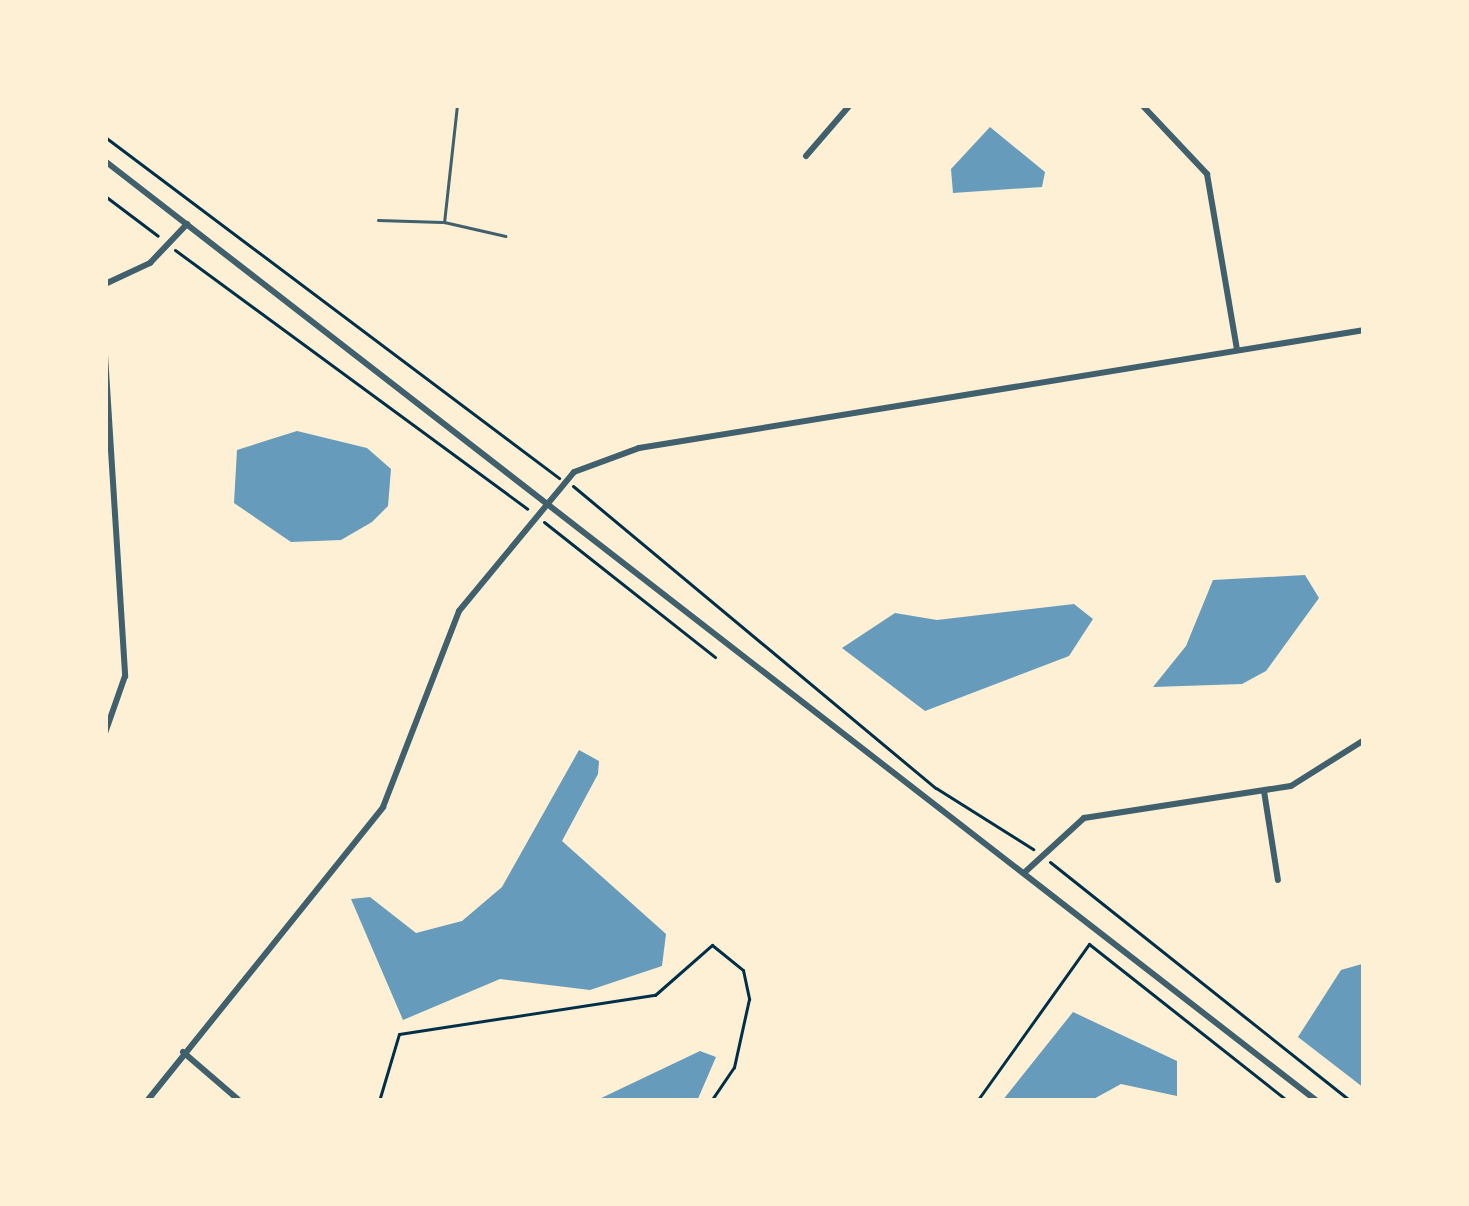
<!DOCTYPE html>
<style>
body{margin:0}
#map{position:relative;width:1469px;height:1206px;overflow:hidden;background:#fdf0d5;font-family:Overpass,sans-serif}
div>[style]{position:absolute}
.water>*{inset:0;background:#669bbc}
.path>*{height:3px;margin:-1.5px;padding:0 1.5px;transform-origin:1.5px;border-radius:1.5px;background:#003049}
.service>*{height:3px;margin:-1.5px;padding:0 1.5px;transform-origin:1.5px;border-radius:1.5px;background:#3f606c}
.minor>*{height:6px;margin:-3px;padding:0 3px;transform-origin:3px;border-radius:3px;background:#3f606c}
span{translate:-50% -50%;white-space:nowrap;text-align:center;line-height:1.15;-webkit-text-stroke:9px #fdf0d5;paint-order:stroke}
.frame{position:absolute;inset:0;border:108px solid #fdf0d5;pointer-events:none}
</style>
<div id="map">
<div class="water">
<div style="clip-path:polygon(990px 127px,1045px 172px,1042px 187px,953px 193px,951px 169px)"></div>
<div style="clip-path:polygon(297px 431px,367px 448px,391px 469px,388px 506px,372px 522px,341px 540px,291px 542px,234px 503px,237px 450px)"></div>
<div style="clip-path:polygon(1305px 575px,1319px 598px,1266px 671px,1242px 684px,1153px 687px,1186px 646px,1213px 580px)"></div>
<div style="clip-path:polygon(1074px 604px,1093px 619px,1069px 656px,925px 711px,842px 648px,895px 613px,937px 620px)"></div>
<div style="clip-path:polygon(579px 750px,599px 761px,598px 774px,562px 841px,666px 934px,662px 966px,590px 990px,500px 979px,403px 1020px,351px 899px,370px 897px,416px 933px,462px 921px,502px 887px)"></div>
<div style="clip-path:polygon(1362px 964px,1364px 968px,1364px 1088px,1298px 1037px,1341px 970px)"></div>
<div style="clip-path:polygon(1073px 1012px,1177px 1061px,1177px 1096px,1121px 1084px,1090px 1101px,1002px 1101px)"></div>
<div style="clip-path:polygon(700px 1051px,716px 1057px,697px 1101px,595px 1101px)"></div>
</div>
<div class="path">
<div style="left:105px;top:137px;width:568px;rotate:36.91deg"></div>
<div style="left:105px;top:196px;width:66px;rotate:37deg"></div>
<div style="left:175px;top:250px;width:437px;rotate:36.3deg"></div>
<div style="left:573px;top:486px;width:472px;rotate:39.8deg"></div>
<div style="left:936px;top:788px;width:115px;rotate:32.2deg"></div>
<div style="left:544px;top:522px;width:218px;rotate:38.3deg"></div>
<div style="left:1050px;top:862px;width:384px;rotate:38.5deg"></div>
<div style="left:379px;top:1101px;width:70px;rotate:-73.4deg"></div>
<div style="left:399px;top:1034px;width:259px;rotate:-8.7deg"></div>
<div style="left:655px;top:995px;width:76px;rotate:-41.3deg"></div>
<div style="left:712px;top:945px;width:40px;rotate:39deg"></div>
<div style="left:743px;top:970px;width:30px;rotate:78deg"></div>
<div style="left:749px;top:999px;width:70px;rotate:102.4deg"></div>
<div style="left:734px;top:1067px;width:41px;rotate:124.1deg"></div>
<div style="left:977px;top:1101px;width:193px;rotate:-54.5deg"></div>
<div style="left:1089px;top:944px;width:253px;rotate:38.3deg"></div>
</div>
<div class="service">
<div style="left:457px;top:105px;width:118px;rotate:96.3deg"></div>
<div style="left:444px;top:222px;width:63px;rotate:12.9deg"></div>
<div style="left:378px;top:220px;width:64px;rotate:1.8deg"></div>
</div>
<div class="minor">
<div style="left:1142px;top:105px;width:95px;rotate:46.7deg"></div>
<div style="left:1207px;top:174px;width:178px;rotate:80.3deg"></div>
<div style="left:806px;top:156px;width:67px;rotate:-49.2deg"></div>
<div style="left:105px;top:161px;width:1534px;rotate:37.8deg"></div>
<div style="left:105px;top:284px;width:50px;rotate:-25deg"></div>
<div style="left:150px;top:263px;width:54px;rotate:-46.5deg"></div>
<div style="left:105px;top:355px;width:322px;rotate:86.4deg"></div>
<div style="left:125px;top:676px;width:60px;rotate:109.3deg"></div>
<div style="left:1264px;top:791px;width:90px;rotate:81.1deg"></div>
<div style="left:1025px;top:872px;width:80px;rotate:-42.5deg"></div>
<div style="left:1084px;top:818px;width:209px;rotate:-8.8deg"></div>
<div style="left:1291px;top:786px;width:86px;rotate:-32.2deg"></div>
<div style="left:183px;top:1052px;width:75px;rotate:40.7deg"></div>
<div style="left:147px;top:1101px;width:377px;rotate:-51.2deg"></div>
<div style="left:383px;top:807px;width:210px;rotate:-68.8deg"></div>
<div style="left:459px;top:611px;width:180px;rotate:-50.4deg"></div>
<div style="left:574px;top:472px;width:69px;rotate:-20.3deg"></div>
<div style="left:639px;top:448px;width:735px;rotate:-9.24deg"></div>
</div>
<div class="frame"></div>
</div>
